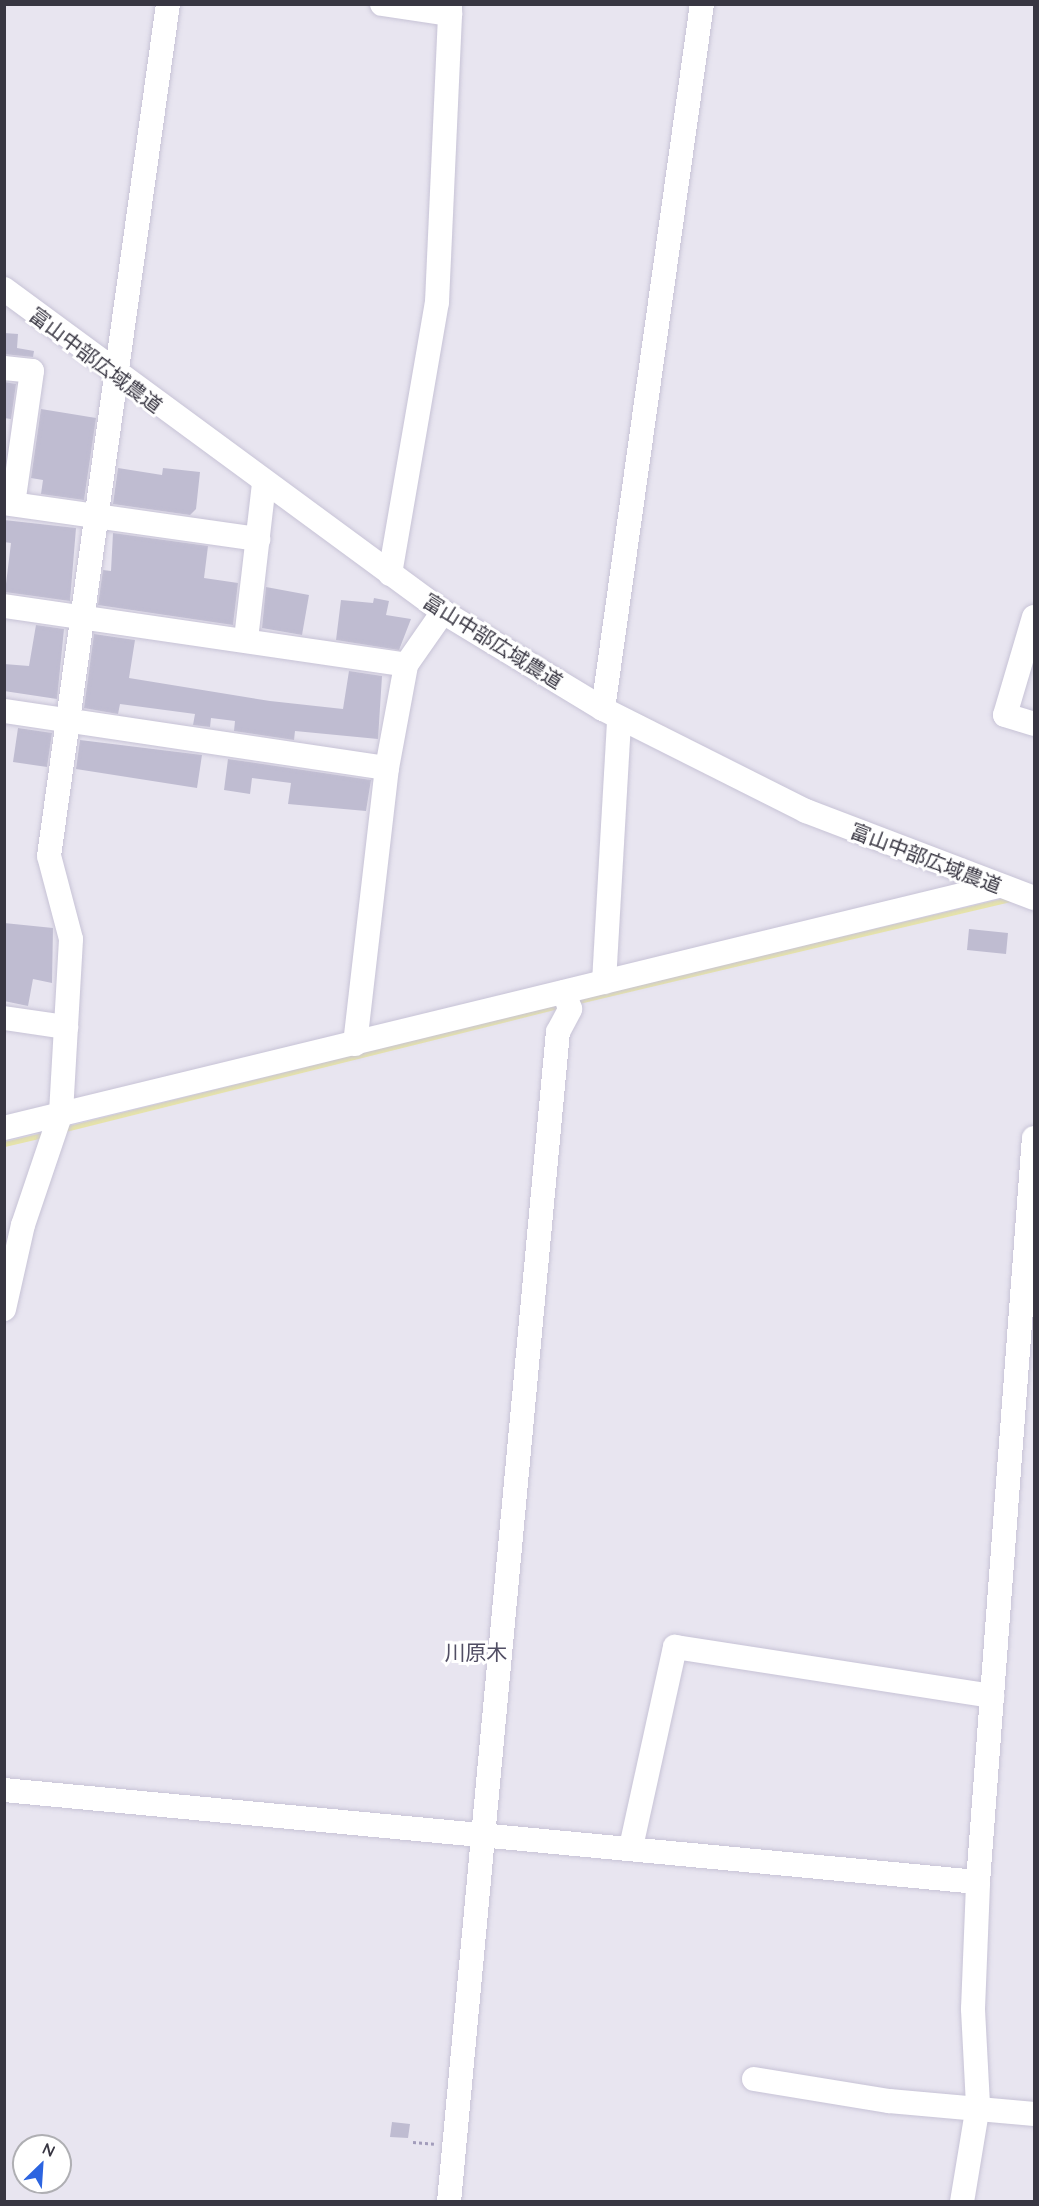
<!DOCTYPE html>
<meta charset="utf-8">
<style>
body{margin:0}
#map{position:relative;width:1039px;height:2206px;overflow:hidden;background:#e8e5f0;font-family:Quicksand,"Noto Sans JP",sans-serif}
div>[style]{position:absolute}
.stream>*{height:5px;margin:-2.5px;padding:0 2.5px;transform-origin:2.5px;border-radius:2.5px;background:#e7e4a8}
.building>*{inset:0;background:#bfbcd1}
.path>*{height:3px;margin-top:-1.5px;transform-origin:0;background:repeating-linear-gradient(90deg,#a29cbb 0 3px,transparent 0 6px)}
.roads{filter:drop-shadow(0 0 2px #c7c3d6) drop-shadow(0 0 2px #c7c3d6)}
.minor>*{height:24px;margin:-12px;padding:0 12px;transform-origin:12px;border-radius:12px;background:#fff}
span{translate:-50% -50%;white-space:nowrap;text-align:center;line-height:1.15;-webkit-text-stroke:6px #fff;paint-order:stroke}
.street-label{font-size:20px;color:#383642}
.neighbourhood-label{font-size:21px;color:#514e64}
.frame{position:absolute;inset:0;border:6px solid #383642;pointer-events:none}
.north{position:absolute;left:12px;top:2134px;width:60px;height:60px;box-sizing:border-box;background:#fff;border:2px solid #afafb3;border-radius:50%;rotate:25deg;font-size:16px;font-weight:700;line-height:24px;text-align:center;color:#383642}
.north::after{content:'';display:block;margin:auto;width:21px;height:27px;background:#2c64e0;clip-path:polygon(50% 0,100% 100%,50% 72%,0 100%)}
</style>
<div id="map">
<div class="stream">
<div style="left:574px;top:1002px;width:449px;rotate:-13.3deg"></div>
<div style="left:61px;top:1130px;width:516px;rotate:-14.01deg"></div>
<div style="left:4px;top:1144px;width:44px;rotate:-13.1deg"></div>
</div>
<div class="building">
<div style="clip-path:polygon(4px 333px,18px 334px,17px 348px,34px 351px,33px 357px,4px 354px)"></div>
<div style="clip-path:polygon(4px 382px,16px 384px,11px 419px,4px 418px)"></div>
<div style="clip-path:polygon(41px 409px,96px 418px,84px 500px,41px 494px,43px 480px,31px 478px)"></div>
<div style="clip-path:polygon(118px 468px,162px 475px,163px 468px,200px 472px,196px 509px,190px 515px,113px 504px)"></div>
<div style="clip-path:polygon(4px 520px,76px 528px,70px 601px,5px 592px,11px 543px,4px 542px)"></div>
<div style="clip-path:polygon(113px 533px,208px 546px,204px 578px,238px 583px,233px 625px,98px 605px,103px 570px,111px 571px)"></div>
<div style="clip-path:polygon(266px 587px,309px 595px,302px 635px,262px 628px)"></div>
<div style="clip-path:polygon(374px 598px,389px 601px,386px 615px,411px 619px,399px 650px,336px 640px,341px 600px,373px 603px)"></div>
<div style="clip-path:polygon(36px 625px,64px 629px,57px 699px,4px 691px,4px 664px,29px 666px)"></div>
<div style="clip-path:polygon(94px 634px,135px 640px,129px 678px,270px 701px,343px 709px,349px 671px,382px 676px,378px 739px,295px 731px,294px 740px,234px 731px,235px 721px,211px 718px,210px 727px,193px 725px,195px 714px,120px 704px,118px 714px,84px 708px)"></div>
<div style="clip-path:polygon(18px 728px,52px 733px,47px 767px,13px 762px)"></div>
<div style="clip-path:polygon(80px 740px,202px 755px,197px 788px,76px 769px)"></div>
<div style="clip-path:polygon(228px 759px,371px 780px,366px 811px,288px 804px,291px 783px,252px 778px,250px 794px,224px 790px)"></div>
<div style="clip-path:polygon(4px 923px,53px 928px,52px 983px,33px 979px,28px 1006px,4px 1001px)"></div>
<div style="clip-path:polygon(969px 929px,1008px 933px,1006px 954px,967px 950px)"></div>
<div style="clip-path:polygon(392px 2122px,410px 2124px,408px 2138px,390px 2137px)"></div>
</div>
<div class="path">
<div style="left:413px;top:2142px;width:21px;rotate:5deg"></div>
</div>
<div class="roads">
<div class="minor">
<div style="left:382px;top:4px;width:69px;rotate:8.4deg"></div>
<div style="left:450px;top:14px;width:10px;rotate:-90deg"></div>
<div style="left:4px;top:289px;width:545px;rotate:36.34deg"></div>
<div style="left:443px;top:612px;width:187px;rotate:31.2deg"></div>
<div style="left:603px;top:709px;width:227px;rotate:26.7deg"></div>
<div style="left:806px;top:811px;width:244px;rotate:20.9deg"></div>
<div style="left:4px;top:368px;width:28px;rotate:6deg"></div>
<div style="left:32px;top:371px;width:134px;rotate:98.1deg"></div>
<div style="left:4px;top:503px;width:257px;rotate:8.1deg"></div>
<div style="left:390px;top:574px;width:276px;rotate:-80.2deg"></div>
<div style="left:437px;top:302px;width:288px;rotate:-87.4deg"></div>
<div style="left:4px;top:606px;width:406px;rotate:8.3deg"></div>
<div style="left:406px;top:665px;width:65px;rotate:-55.1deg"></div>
<div style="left:1034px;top:617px;width:102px;rotate:106.5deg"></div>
<div style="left:1005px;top:715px;width:30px;rotate:17deg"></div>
<div style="left:246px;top:639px;width:157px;rotate:-83.4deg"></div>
<div style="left:603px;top:709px;width:712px;rotate:-82.01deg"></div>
<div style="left:4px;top:711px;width:387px;rotate:8.5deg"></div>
<div style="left:387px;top:768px;width:105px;rotate:-79.5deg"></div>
<div style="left:604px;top:982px;width:264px;rotate:-86.7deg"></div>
<div style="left:4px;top:1018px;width:63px;rotate:8.3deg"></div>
<div style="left:355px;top:1044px;width:278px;rotate:-83.4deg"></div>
<div style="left:4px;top:1128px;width:1023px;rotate:-13.68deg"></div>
<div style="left:4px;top:1309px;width:86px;rotate:-77.3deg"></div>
<div style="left:23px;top:1225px;width:118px;rotate:-71.3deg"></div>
<div style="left:61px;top:1113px;width:174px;rotate:-86.7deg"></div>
<div style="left:71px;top:939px;width:86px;rotate:-104.8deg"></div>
<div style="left:49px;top:856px;width:860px;rotate:-82.05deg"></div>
<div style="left:4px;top:1790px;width:978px;rotate:5.4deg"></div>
<div style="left:631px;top:1847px;width:205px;rotate:-77.6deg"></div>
<div style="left:675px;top:1647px;width:321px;rotate:8.8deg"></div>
<div style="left:754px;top:2079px;width:137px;rotate:9.3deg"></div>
<div style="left:889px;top:2101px;width:146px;rotate:5.1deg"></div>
<div style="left:449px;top:2202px;width:1175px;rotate:-84.68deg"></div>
<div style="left:558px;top:1032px;width:26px;rotate:-62deg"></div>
<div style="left:570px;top:1009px;width:18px;rotate:-109deg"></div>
<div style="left:962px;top:2202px;width:98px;rotate:-80.6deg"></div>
<div style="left:978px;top:2105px;width:96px;rotate:-93deg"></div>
<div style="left:973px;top:2009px;width:127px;rotate:-87.7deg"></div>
<div style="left:978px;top:1882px;width:746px;rotate:-85.7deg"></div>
</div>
</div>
<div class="street-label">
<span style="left:96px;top:360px;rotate:37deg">富山中部広域農道</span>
<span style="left:493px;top:641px;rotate:32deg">富山中部広域農道</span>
<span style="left:926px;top:858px;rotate:21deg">富山中部広域農道</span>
</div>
<div class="neighbourhood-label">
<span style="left:476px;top:1652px">川原木</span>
</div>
<div class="frame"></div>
<div class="north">N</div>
</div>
